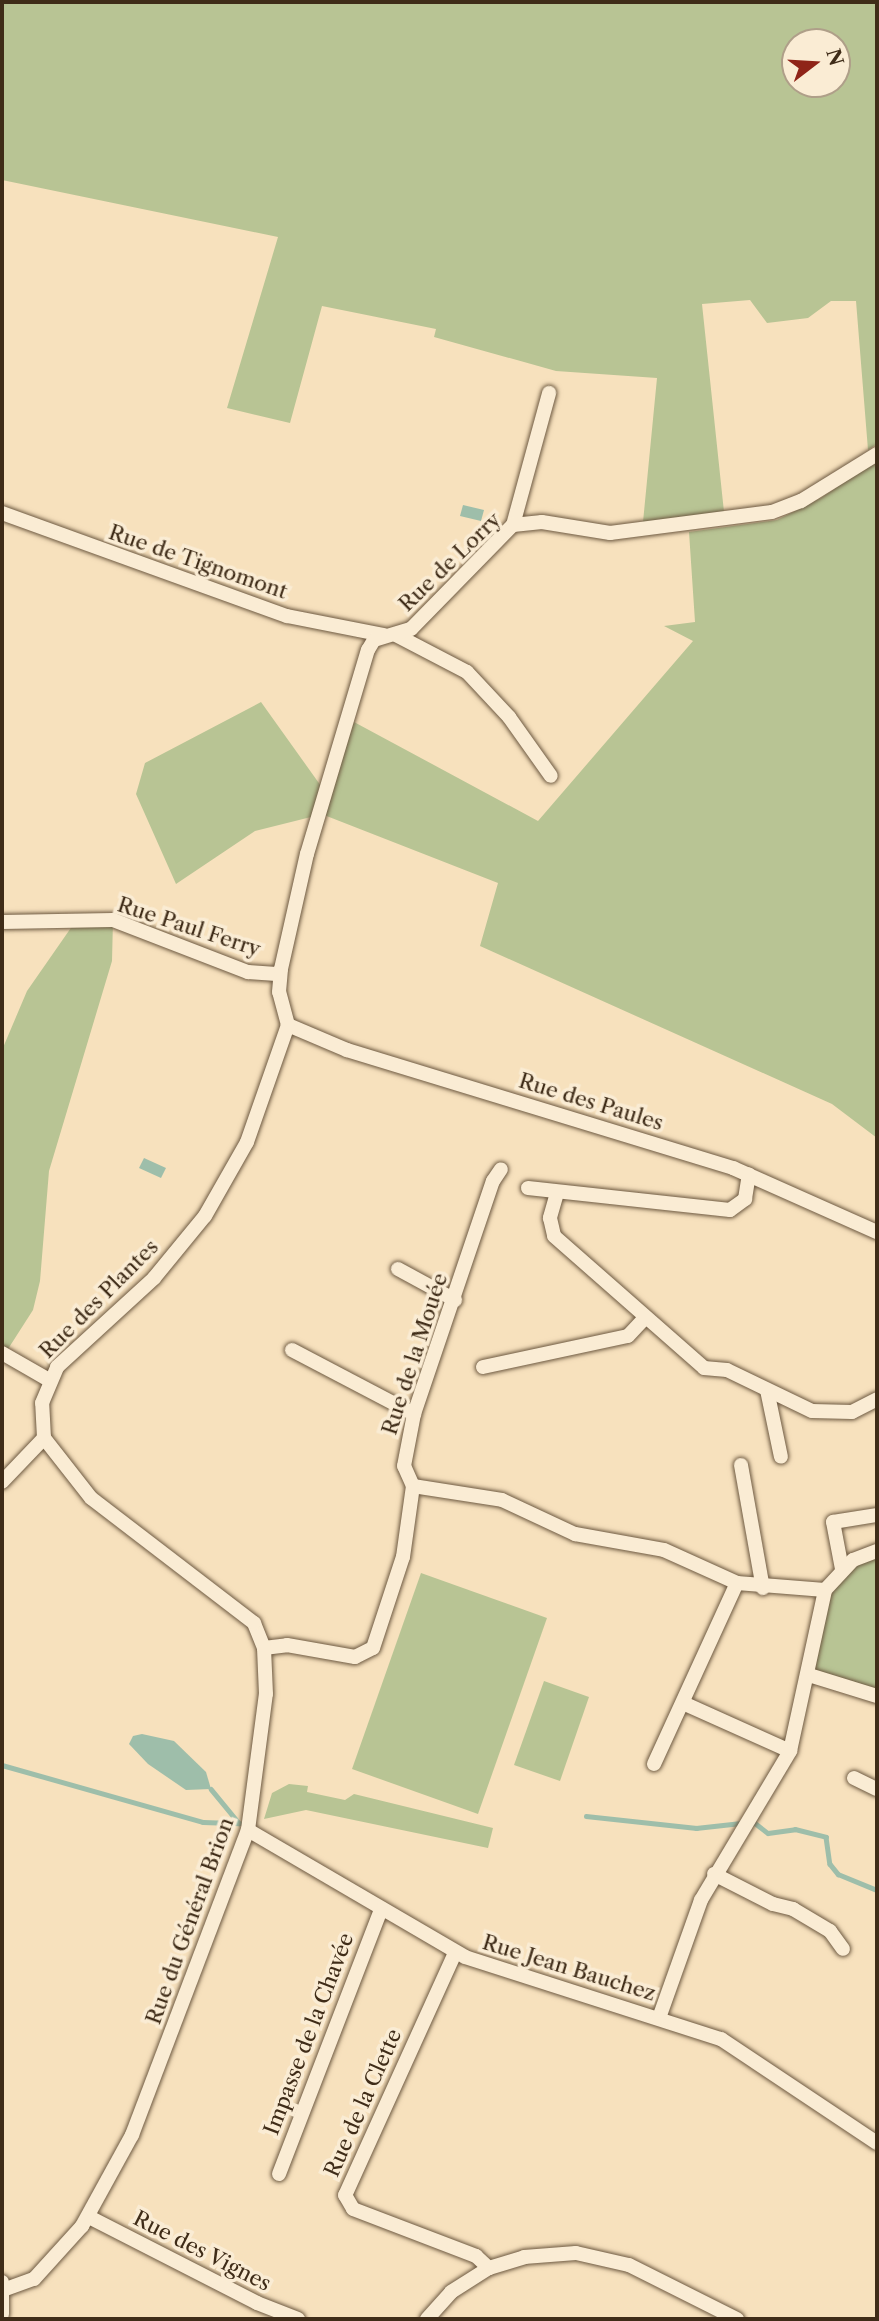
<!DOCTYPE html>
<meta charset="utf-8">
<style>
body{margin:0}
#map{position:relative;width:879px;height:2321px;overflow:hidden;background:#f7e1bd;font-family:"Libre Caslon Text",serif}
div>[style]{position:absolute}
.green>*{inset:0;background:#b8c494}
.water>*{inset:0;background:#9ebeaa}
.stream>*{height:4.5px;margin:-2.25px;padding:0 2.25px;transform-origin:2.25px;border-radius:2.25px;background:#9ebeaa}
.roads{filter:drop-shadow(0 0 2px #6d5941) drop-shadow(0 0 2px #6d5941)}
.minor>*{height:14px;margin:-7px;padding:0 7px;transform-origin:7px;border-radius:7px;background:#faecd4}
span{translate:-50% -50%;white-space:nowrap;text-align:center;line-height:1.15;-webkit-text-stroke:7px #faecd4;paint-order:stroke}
.street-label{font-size:21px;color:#3f2c18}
.frame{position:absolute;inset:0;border:4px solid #3f2c18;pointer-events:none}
.north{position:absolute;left:781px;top:28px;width:70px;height:70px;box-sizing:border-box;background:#faecd4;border:2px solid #af9f89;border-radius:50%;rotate:73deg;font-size:19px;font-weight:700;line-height:28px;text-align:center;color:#3f2c18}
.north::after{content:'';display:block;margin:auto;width:24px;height:32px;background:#8f2418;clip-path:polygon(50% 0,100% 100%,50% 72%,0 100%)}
</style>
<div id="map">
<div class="green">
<div style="clip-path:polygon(evenodd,2px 2px,877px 2px,877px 444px,868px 450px,856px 301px,831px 301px,808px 318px,767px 323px,750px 300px,702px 304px,724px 512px,643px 522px,657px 378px,556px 371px,434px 337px,436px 329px,322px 306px,290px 423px,227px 408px,278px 237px,2px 180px,2px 2px,795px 42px,837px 42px,837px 84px,795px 84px,795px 42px)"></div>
<div style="clip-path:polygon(877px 460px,877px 1138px,832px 1104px,480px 946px,498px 883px,324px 815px,354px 722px,538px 821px,693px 641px,664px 626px,695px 622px,689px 532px,777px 520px,821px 498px)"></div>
<div style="clip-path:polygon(261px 702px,321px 786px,311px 817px,255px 831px,176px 884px,136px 794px,145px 763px)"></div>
<div style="clip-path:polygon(113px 920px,112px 961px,49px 1171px,40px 1281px,33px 1310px,8px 1349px,2px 1346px,2px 1050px,27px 991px,75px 922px)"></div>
<div style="clip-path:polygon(877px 1551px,877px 1696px,809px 1675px,825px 1590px,842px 1569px)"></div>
<div style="clip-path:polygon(421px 1573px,547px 1618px,478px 1814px,352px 1769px)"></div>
<div style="clip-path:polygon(544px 1681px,589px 1697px,560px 1781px,514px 1765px)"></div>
<div style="clip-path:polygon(289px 1784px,308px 1786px,307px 1792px,345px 1800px,354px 1794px,493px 1828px,488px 1848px,306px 1810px,264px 1819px,272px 1793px)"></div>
</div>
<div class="water">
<div style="clip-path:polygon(463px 505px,484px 510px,481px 521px,460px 516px)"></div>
<div style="clip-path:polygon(144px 1158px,166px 1168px,161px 1178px,139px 1168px)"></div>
<div style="clip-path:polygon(142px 1734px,174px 1741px,206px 1772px,211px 1789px,186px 1790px,148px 1764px,129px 1744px,133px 1736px)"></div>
</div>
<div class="stream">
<div style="left:2px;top:1765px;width:209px;rotate:15.8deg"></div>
<div style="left:203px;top:1822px;width:36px;rotate:2deg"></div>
<div style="left:211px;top:1789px;width:44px;rotate:50.5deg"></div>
<div style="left:586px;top:1816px;width:111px;rotate:6.2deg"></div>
<div style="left:696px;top:1828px;width:45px;rotate:-6.3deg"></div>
<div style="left:755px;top:1823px;width:16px;rotate:38deg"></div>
<div style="left:768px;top:1833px;width:27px;rotate:-8deg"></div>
<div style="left:795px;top:1829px;width:32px;rotate:14deg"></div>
<div style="left:826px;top:1837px;width:27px;rotate:82deg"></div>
<div style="left:830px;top:1864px;width:13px;rotate:51deg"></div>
<div style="left:838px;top:1874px;width:42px;rotate:22.3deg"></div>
</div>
<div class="roads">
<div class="minor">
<div style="left:2px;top:513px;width:303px;rotate:19.9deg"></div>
<div style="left:287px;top:616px;width:99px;rotate:11.1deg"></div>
<div style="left:513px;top:525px;width:137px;rotate:-74.7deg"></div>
<div style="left:396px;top:635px;width:80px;rotate:27.5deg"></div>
<div style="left:467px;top:672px;width:62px;rotate:47deg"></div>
<div style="left:509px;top:717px;width:72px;rotate:54.6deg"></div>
<div style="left:2px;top:922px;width:111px;rotate:-1deg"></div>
<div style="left:113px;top:920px;width:145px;rotate:21.1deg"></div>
<div style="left:248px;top:972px;width:32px;rotate:4deg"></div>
<div style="left:288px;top:1025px;width:64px;rotate:23deg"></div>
<div style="left:347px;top:1050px;width:404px;rotate:17deg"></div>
<div style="left:733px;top:1168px;width:158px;rotate:24deg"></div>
<div style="left:528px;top:1188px;width:203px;rotate:6.2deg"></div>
<div style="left:730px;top:1210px;width:19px;rotate:-36deg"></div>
<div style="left:745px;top:1199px;width:25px;rotate:-81deg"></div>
<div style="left:557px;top:1193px;width:26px;rotate:106deg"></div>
<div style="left:550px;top:1218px;width:18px;rotate:77deg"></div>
<div style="left:554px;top:1236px;width:200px;rotate:41.3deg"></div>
<div style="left:704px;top:1368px;width:23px;rotate:5deg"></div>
<div style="left:727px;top:1370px;width:94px;rotate:25.8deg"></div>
<div style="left:812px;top:1411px;width:40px;rotate:1.4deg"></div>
<div style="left:852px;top:1412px;width:28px;rotate:-27deg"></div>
<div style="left:398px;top:1269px;width:65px;rotate:28.5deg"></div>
<div style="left:292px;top:1350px;width:138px;rotate:27.7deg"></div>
<div style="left:2px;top:1353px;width:54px;rotate:29.9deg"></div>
<div style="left:483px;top:1367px;width:148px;rotate:-12.1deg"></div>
<div style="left:628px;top:1336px;width:25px;rotate:-47deg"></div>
<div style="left:767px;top:1390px;width:68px;rotate:78.2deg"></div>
<div style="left:741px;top:1465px;width:125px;rotate:79.9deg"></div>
<div style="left:2px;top:1482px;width:61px;rotate:-46.3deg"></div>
<div style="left:413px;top:1486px;width:90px;rotate:8.9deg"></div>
<div style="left:502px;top:1500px;width:81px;rotate:25deg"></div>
<div style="left:575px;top:1534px;width:90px;rotate:10.2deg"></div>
<div style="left:664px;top:1550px;width:80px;rotate:24.3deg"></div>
<div style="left:737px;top:1583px;width:88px;rotate:4.5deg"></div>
<div style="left:842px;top:1569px;width:48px;rotate:-100.8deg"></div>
<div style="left:833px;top:1522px;width:45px;rotate:-9deg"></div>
<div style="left:264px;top:1648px;width:23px;rotate:-7deg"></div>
<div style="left:287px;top:1645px;width:69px;rotate:10deg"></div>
<div style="left:355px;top:1657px;width:20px;rotate:-27deg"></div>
<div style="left:373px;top:1648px;width:96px;rotate:-71.8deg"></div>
<div style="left:403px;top:1557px;width:72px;rotate:-82deg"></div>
<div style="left:413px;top:1486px;width:22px;rotate:-114deg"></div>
<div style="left:404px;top:1466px;width:53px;rotate:-79.1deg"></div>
<div style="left:414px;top:1414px;width:246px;rotate:-71.3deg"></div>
<div style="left:493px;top:1181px;width:14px;rotate:-56deg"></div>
<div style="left:809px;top:1675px;width:71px;rotate:17.2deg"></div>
<div style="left:683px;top:1703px;width:117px;rotate:24.2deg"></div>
<div style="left:654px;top:1764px;width:199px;rotate:-65.4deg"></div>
<div style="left:854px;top:1778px;width:25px;rotate:26deg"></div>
<div style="left:248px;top:1830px;width:251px;rotate:30.3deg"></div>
<div style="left:465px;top:1957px;width:269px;rotate:17.8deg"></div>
<div style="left:721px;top:2039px;width:187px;rotate:33.7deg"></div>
<div style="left:714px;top:1874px;width:66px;rotate:27deg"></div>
<div style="left:773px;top:1904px;width:21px;rotate:14deg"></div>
<div style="left:793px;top:1909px;width:43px;rotate:30.7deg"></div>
<div style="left:830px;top:1931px;width:22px;rotate:54deg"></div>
<div style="left:455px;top:1953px;width:266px;rotate:114.4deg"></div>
<div style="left:345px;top:2195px;width:16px;rotate:60deg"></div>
<div style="left:353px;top:2209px;width:132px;rotate:20.9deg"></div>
<div style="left:476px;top:2256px;width:18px;rotate:43deg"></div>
<div style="left:659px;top:2018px;width:125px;rotate:-70.4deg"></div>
<div style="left:701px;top:1900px;width:174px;rotate:-59.1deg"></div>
<div style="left:790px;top:1751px;width:165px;rotate:-77.7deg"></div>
<div style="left:825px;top:1590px;width:41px;rotate:-47deg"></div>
<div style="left:853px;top:1560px;width:26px;rotate:-21deg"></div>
<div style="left:279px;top:2174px;width:284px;rotate:-68.9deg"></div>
<div style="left:89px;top:2217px;width:189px;rotate:27.1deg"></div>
<div style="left:257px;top:2303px;width:44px;rotate:21.3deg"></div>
<div style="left:2px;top:2282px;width:32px;rotate:90deg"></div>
<div style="left:3px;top:2290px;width:33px;rotate:-20deg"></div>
<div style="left:34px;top:2279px;width:72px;rotate:-47.8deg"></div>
<div style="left:82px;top:2226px;width:104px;rotate:-61.2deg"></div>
<div style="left:132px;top:2135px;width:326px;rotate:-69.2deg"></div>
<div style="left:248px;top:1830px;width:137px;rotate:-82.5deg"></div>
<div style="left:266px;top:1694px;width:46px;rotate:-92.5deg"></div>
<div style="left:264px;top:1648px;width:27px;rotate:-112deg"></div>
<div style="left:254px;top:1623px;width:205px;rotate:-142.5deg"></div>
<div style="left:91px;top:1498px;width:76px;rotate:-128.1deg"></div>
<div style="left:44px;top:1438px;width:35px;rotate:-93deg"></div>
<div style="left:42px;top:1403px;width:39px;rotate:-67deg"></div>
<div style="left:57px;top:1367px;width:132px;rotate:-42.5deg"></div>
<div style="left:154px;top:1278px;width:80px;rotate:-50.6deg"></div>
<div style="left:205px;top:1216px;width:85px;rotate:-60.4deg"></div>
<div style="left:247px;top:1142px;width:124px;rotate:-70.7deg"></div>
<div style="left:288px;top:1025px;width:34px;rotate:-105deg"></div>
<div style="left:279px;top:992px;width:23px;rotate:-85deg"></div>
<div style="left:281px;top:969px;width:118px;rotate:-77.3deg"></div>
<div style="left:307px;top:854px;width:213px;rotate:-73.4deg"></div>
<div style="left:368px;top:650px;width:12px;rotate:-59deg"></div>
<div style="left:374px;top:640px;width:39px;rotate:-17deg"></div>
<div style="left:411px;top:629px;width:146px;rotate:-45.6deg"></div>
<div style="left:513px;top:525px;width:29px;rotate:-6deg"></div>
<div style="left:542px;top:522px;width:69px;rotate:9.2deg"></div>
<div style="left:610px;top:533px;width:163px;rotate:-7.4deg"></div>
<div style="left:772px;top:512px;width:31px;rotate:-21deg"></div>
<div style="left:801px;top:501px;width:89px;rotate:-31.7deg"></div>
<div style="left:427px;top:2319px;width:36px;rotate:-48deg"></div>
<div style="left:451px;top:2292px;width:45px;rotate:-32.3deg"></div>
<div style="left:489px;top:2268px;width:37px;rotate:-17deg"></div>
<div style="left:524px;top:2257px;width:52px;rotate:-4.4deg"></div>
<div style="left:576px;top:2253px;width:54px;rotate:12.8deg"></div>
<div style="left:629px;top:2265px;width:121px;rotate:26.6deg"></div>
</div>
</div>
<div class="street-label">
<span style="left:198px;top:562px;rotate:19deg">Rue de Tignomont</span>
<span style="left:450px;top:562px;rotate:-44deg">Rue de Lorry</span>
<span style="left:189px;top:927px;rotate:18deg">Rue Paul Ferry</span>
<span style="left:591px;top:1102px;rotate:17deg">Rue des Paules</span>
<span style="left:99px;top:1299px;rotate:-45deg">Rue des Plantes</span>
<span style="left:415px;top:1354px;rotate:-72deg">Rue de la Mouée</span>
<span style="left:190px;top:1921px;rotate:-70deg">Rue du Général Brion</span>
<span style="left:569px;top:1968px;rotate:17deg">Rue Jean Bauchez</span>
<span style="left:309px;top:2034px;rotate:-69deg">Impasse de la Chavée</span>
<span style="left:363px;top:2103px;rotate:-66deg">Rue de la Clette</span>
<span style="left:202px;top:2251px;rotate:27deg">Rue des Vignes</span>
</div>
<div class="frame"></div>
<div class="north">N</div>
</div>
